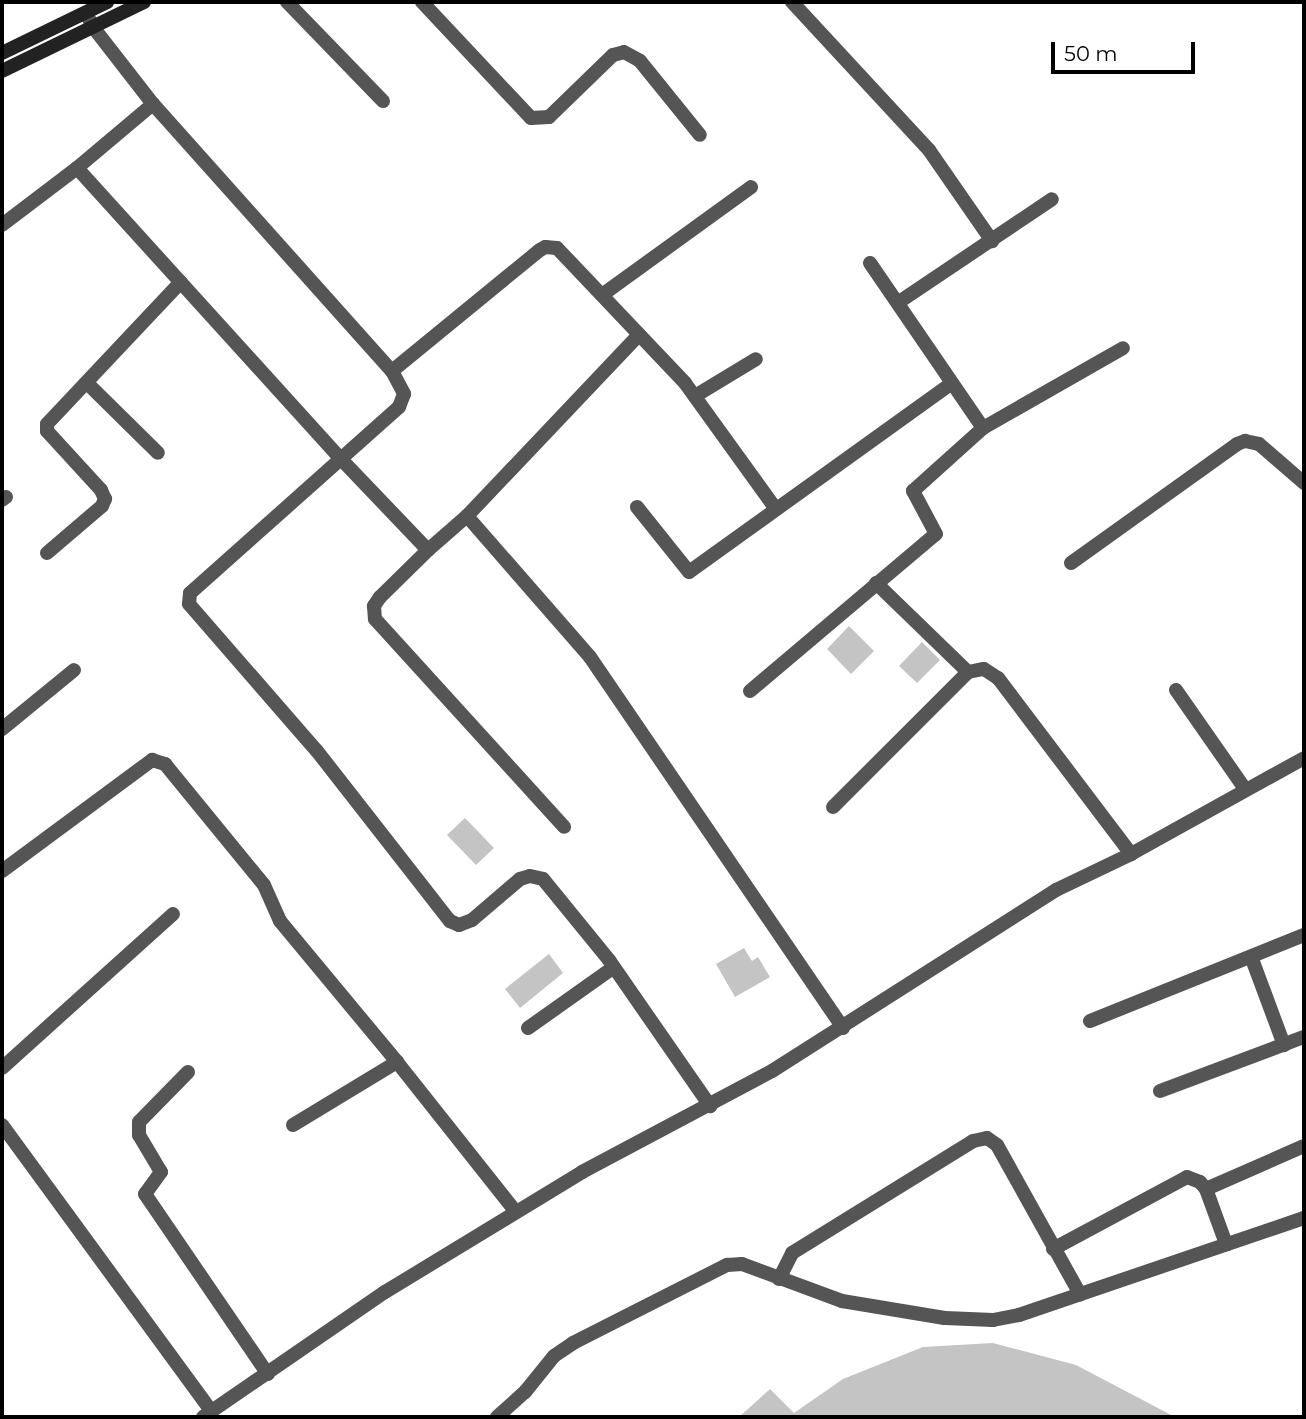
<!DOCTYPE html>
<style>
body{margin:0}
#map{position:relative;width:1306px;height:1419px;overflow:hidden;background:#fff;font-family:Montserrat,sans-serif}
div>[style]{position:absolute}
.building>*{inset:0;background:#c4c4c4}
.street>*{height:14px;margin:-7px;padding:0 7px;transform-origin:7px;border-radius:7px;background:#555}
.secondary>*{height:14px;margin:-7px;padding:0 7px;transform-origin:7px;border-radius:7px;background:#222}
span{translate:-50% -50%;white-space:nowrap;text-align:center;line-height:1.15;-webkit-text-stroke:7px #fff;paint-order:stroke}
.frame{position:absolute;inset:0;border:4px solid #000;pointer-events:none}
.scale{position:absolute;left:1051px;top:42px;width:144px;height:32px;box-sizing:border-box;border:4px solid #000;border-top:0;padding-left:9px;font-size:21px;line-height:24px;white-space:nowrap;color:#000;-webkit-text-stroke:5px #fff;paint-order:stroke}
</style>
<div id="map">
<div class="building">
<div style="clip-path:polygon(849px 626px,874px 651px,851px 674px,827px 649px)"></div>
<div style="clip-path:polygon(922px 642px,940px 660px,917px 683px,899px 666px)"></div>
<div style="clip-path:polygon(465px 818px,494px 848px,476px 865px,447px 835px)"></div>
<div style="clip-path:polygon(744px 948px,752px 961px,758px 957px,770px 977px,735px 997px,716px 964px)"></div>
<div style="clip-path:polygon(549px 954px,563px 973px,520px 1008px,505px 989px)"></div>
<div style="clip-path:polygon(993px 1343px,1076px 1365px,1175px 1417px,739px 1417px,770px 1389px,794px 1413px,843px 1379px,923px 1347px)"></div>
</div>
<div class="street">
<div style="left:287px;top:2px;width:138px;rotate:45.9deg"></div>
<div style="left:422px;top:2px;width:159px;rotate:46.8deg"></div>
<div style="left:531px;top:118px;width:18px;rotate:-3deg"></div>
<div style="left:549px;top:117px;width:89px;rotate:-44.1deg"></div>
<div style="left:613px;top:55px;width:11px;rotate:-15deg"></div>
<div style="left:624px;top:52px;width:18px;rotate:29deg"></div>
<div style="left:640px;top:61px;width:95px;rotate:51deg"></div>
<div style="left:792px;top:2px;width:202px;rotate:47.2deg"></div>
<div style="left:929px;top:150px;width:111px;rotate:55.3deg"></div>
<div style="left:86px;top:13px;width:16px;rotate:63deg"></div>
<div style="left:93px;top:27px;width:98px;rotate:52.1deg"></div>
<div style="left:153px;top:104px;width:99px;rotate:139.9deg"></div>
<div style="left:77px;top:168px;width:391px;rotate:47.8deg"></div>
<div style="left:340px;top:458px;width:127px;rotate:46.3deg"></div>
<div style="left:428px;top:550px;width:52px;rotate:-41.1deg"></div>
<div style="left:467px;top:516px;width:250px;rotate:-46.5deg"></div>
<div style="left:153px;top:104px;width:358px;rotate:48.2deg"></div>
<div style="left:392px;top:371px;width:26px;rotate:62deg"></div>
<div style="left:404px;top:394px;width:14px;rotate:111deg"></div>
<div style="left:399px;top:407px;width:280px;rotate:138.3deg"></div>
<div style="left:190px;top:593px;width:11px;rotate:95deg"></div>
<div style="left:189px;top:604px;width:195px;rotate:49deg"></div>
<div style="left:317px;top:751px;width:216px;rotate:52deg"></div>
<div style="left:450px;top:921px;width:10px;rotate:24deg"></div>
<div style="left:459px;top:925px;width:14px;rotate:-21deg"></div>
<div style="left:472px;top:920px;width:63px;rotate:-40.5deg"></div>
<div style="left:520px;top:879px;width:10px;rotate:-17deg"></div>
<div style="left:530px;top:876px;width:13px;rotate:13deg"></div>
<div style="left:543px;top:879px;width:104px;rotate:50.8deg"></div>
<div style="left:609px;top:960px;width:178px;rotate:55.3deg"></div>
<div style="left:2px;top:225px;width:94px;rotate:-37.2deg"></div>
<div style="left:870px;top:263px;width:200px;rotate:55.6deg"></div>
<div style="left:602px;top:295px;width:184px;rotate:-35.9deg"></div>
<div style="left:899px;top:302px;width:184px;rotate:-33.9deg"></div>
<div style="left:392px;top:371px;width:191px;rotate:-39.3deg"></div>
<div style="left:540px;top:250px;width:6px;rotate:-31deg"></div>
<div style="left:545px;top:247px;width:12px;rotate:5deg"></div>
<div style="left:557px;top:248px;width:186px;rotate:46.5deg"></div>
<div style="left:685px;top:383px;width:154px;rotate:54.2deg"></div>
<div style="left:88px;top:384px;width:98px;rotate:44.6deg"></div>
<div style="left:695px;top:396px;width:71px;rotate:-31.2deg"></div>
<div style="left:2px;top:500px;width:5px;rotate:-37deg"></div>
<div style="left:637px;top:507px;width:83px;rotate:51.3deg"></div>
<div style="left:689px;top:572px;width:322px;rotate:-35.7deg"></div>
<div style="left:467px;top:516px;width:187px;rotate:48.9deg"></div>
<div style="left:590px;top:657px;width:449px;rotate:55.7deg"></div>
<div style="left:428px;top:550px;width:67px;rotate:135.6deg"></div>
<div style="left:380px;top:597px;width:11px;rotate:124deg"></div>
<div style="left:374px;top:606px;width:13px;rotate:86deg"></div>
<div style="left:375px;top:619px;width:281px;rotate:47.7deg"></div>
<div style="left:47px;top:553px;width:72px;rotate:-40.5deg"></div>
<div style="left:102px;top:506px;width:8px;rotate:-67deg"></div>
<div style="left:105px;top:499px;width:10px;rotate:-114deg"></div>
<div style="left:101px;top:490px;width:80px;rotate:-132.5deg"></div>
<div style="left:47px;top:431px;width:7px;rotate:-90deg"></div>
<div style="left:47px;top:424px;width:195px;rotate:-46.7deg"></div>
<div style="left:1071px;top:563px;width:204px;rotate:-35.6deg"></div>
<div style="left:1237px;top:444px;width:9px;rotate:-21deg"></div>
<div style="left:1245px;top:441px;width:14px;rotate:12deg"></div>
<div style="left:1259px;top:444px;width:60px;rotate:40.9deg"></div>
<div style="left:876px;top:583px;width:128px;rotate:44.1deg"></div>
<div style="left:1176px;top:690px;width:121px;rotate:55.1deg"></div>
<div style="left:750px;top:691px;width:243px;rotate:-40.2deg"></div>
<div style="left:936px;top:534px;width:49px;rotate:-118.1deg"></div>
<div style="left:913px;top:491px;width:94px;rotate:-42deg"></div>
<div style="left:983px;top:428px;width:161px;rotate:-29.7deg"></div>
<div style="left:2px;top:729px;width:93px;rotate:-39.3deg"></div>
<div style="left:833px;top:807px;width:191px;rotate:-45deg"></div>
<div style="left:968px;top:672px;width:16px;rotate:-11deg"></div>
<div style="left:984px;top:669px;width:17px;rotate:33deg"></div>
<div style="left:998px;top:678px;width:221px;rotate:52.9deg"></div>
<div style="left:2px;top:871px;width:187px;rotate:-36.5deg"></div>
<div style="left:152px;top:760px;width:14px;rotate:17deg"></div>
<div style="left:165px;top:764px;width:156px;rotate:50.7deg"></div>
<div style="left:264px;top:885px;width:39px;rotate:66deg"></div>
<div style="left:280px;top:921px;width:183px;rotate:50.3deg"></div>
<div style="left:397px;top:1062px;width:191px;rotate:51.6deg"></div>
<div style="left:1252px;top:959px;width:92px;rotate:69.6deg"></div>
<div style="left:1090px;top:1021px;width:231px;rotate:-21.9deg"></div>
<div style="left:528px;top:1028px;width:105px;rotate:-35.3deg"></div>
<div style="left:2px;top:1068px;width:230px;rotate:-42deg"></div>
<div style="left:188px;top:1072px;width:70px;rotate:134.4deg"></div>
<div style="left:139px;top:1122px;width:13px;rotate:90deg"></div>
<div style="left:139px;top:1135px;width:43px;rotate:59.3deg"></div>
<div style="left:161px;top:1172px;width:27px;rotate:126deg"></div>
<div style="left:145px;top:1194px;width:218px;rotate:55.7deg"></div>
<div style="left:1160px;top:1091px;width:154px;rotate:-20.6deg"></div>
<div style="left:2px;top:1125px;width:356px;rotate:53.8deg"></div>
<div style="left:293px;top:1125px;width:122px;rotate:-31.2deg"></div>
<div style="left:1206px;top:1189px;width:107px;rotate:-23.7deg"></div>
<div style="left:1053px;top:1249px;width:152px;rotate:-28.2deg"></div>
<div style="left:1187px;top:1177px;width:14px;rotate:21deg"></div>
<div style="left:1200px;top:1182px;width:9px;rotate:49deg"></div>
<div style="left:1206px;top:1189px;width:59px;rotate:70deg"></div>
<div style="left:779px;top:1279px;width:29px;rotate:-63deg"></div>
<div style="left:792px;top:1253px;width:213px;rotate:-31.7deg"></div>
<div style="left:973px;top:1141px;width:14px;rotate:-12deg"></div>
<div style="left:987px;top:1138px;width:12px;rotate:35deg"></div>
<div style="left:997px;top:1145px;width:171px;rotate:60.9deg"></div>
<div style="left:203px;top:1417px;width:221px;rotate:-34.5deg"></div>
<div style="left:385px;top:1292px;width:231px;rotate:-31.3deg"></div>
<div style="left:582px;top:1172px;width:215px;rotate:-28deg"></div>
<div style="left:772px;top:1071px;width:337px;rotate:-32.5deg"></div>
<div style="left:1056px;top:890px;width:83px;rotate:-25.6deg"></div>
<div style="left:1131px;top:854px;width:198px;rotate:-29deg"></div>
<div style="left:497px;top:1417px;width:38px;rotate:-42deg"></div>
<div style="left:525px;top:1392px;width:46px;rotate:-51.1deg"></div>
<div style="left:554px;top:1356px;width:23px;rotate:-34deg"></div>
<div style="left:573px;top:1343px;width:173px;rotate:-26.9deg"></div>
<div style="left:727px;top:1265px;width:15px;rotate:-4deg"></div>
<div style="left:742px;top:1264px;width:107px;rotate:20.3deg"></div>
<div style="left:842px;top:1301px;width:104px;rotate:9.4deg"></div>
<div style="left:945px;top:1318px;width:48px;rotate:2.4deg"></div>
<div style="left:993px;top:1320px;width:26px;rotate:-11deg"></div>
<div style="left:1019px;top:1315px;width:301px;rotate:-18.8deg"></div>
</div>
<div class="secondary">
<div style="left:2px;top:53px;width:117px;rotate:-25.9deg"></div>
<div style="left:2px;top:71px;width:158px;rotate:-25.9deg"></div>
</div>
<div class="frame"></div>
<div class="scale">50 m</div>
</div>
